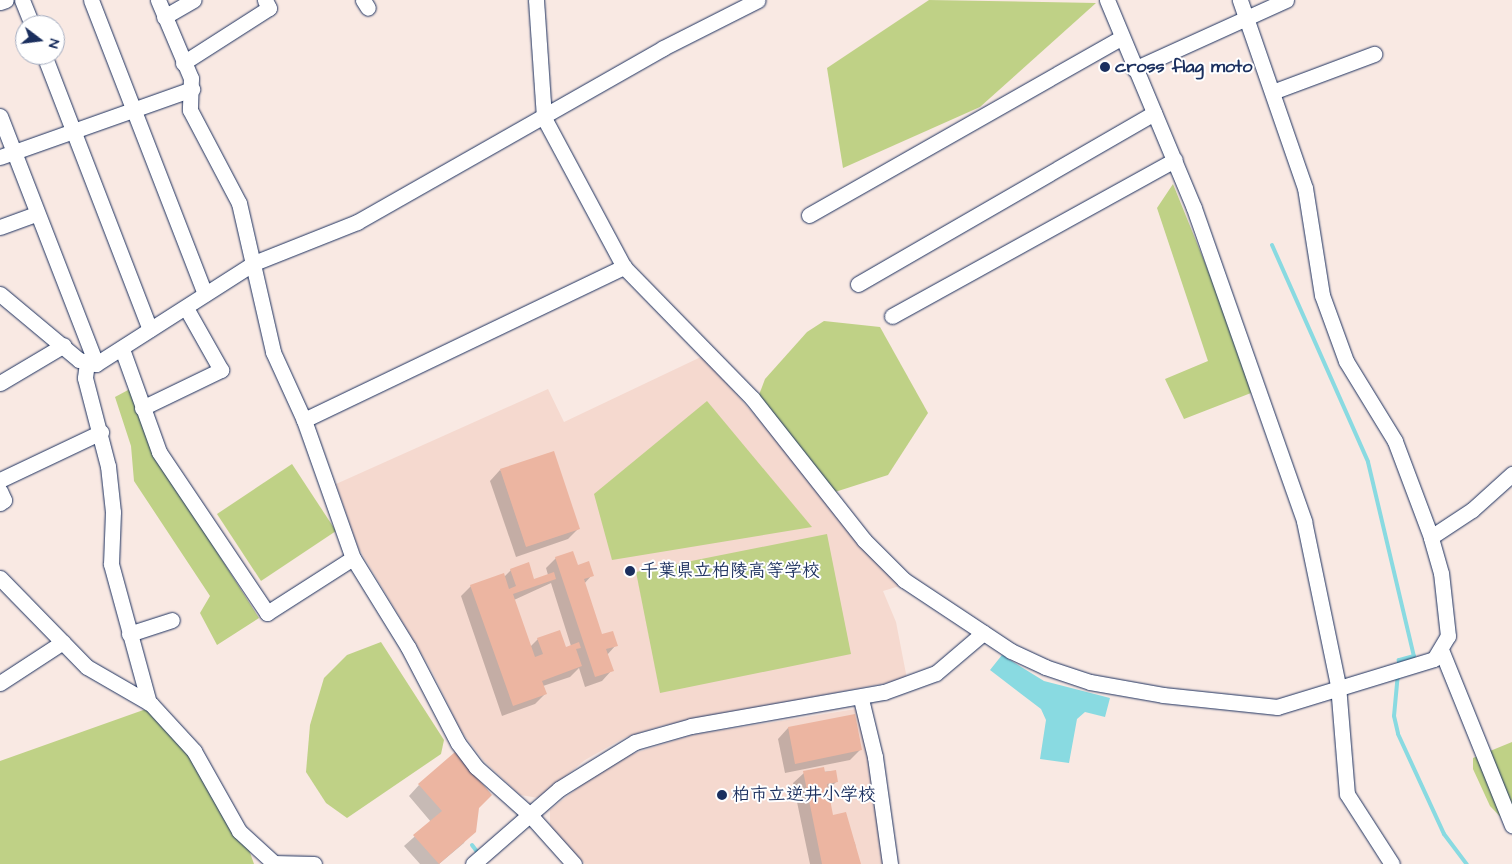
<!DOCTYPE html>
<meta charset="utf-8">
<style>
body{margin:0}
#map{position:relative;width:1512px;height:864px;overflow:hidden;background:#f9e9e3;font-family:"Architects Daughter","Klee One",sans-serif}
div>[style]{position:absolute}
.built>*{inset:0;background:#f5d9cf}
.green>*{inset:0;background:#bfd186}
.water>*{inset:0;background:#89dae1}
.shadow>*{inset:0;background:#0003}
.stream>*{height:4px;margin:-2px;padding:0 2px;transform-origin:2px;border-radius:2px;background:#89dae1}
.building>*{inset:0;background:#ecb5a1}
.roads{filter:drop-shadow(0 0 1px #1b2f5e) drop-shadow(0 0 1px #1b2f5e)}
.minor>*{height:15px;margin:-7.5px;padding:0 7.5px;transform-origin:7.5px;border-radius:7.5px;background:#fff}
.dots>*{width:14px;height:14px;translate:-50% -50%;box-sizing:border-box;border:2px solid #fff;border-radius:50%}
span{translate:-50% -50%;white-space:nowrap;text-align:center;line-height:1.15;-webkit-text-stroke:4px #fff;paint-order:stroke}
.poi-label{font-size:18px;color:#1b2f5e;font-weight:700}
.left{translate:0 -50%;text-align:left}
.north{position:absolute;left:15px;top:15px;width:50px;height:50px;box-sizing:border-box;background:#fff;border:1px solid #a4acbf;border-radius:50%;rotate:105deg;font-size:14px;font-weight:700;line-height:20px;text-align:center;color:#1b2f5e}
.north::after{content:'';display:block;margin:auto;width:18px;height:22px;background:#1b2f5e;clip-path:polygon(50% 0,100% 100%,50% 72%,0 100%)}
</style>
<div id="map">
<div class="built">
<div style="clip-path:polygon(703px 356px,903px 585px,883px 591px,896px 622px,907px 679px,661px 726px,624px 738px,585px 760px,539px 798px,520px 795px,484px 761px,461px 731px,432px 671px,358px 547px,336px 484px,548px 389px,564px 422px)"></div>
<div style="clip-path:polygon(856px 709px,869px 754px,886px 864px,585px 864px,550px 828px,550px 810px,607px 765px,629px 755px,692px 735px)"></div>
</div>
<div class="green">
<div style="clip-path:polygon(929px 0,1096px 3px,980px 107px,843px 168px,827px 68px)"></div>
<div style="clip-path:polygon(1173px 184px,1233px 332px,1251px 393px,1184px 419px,1165px 379px,1208px 361px,1157px 208px)"></div>
<div style="clip-path:polygon(824px 321px,880px 327px,928px 413px,888px 475px,835px 492px,757px 400px,765px 379px,807px 332px)"></div>
<div style="clip-path:polygon(130px 389px,156px 456px,259px 618px,217px 645px,200px 613px,210px 596px,134px 481px,131px 446px,115px 397px)"></div>
<div style="clip-path:polygon(707px 401px,812px 527px,612px 560px,594px 494px)"></div>
<div style="clip-path:polygon(292px 464px,336px 531px,261px 581px,217px 514px)"></div>
<div style="clip-path:polygon(827px 534px,851px 654px,660px 693px,636px 572px)"></div>
<div style="clip-path:polygon(381px 642px,444px 740px,441px 754px,347px 818px,326px 803px,306px 772px,310px 725px,324px 678px,347px 655px)"></div>
<div style="clip-path:polygon(149px 708px,192px 754px,247px 844px,254px 864px,0 864px,0 761px)"></div>
<div style="clip-path:polygon(1512px 742px,1512px 829px,1490px 806px,1473px 769px,1473px 758px)"></div>
</div>
<div class="water">
<div style="clip-path:polygon(1002px 655px,1044px 681px,1110px 698px,1105px 717px,1085px 712px,1077px 719px,1069px 763px,1040px 759px,1046px 720px,1041px 709px,990px 670px)"></div>
</div>
<div class="shadow">
<div style="clip-path:polygon(500px 470px,579px 528px,568px 539px,516px 557px,490px 481px)"></div>
<div style="clip-path:polygon(evenodd,556px 558px,592px 575px,584px 584px,601px 636px,616px 645px,607px 655px,612px 670px,602px 681px,585px 687px,579px 668px,570px 677px,543px 686px,545px 694px,535px 704px,502px 716px,461px 596px,471px 586px,504px 577px,511px 570px,534px 580px,548px 575px,546px 568px,556px 558px,551px 583px,571px 646px,565px 648px,538px 639px,530px 647px,514px 600px,551px 583px)"></div>
<div style="clip-path:polygon(788px 728px,861px 749px,850px 760px,785px 773px,778px 739px)"></div>
<div style="clip-path:polygon(835px 771px,837px 781px,827px 791px,832px 816px,855px 843px,858px 864px,810px 864px,793px 783px,804px 773px)"></div>
<div style="clip-path:polygon(419px 785px,477px 807px,464px 843px,439px 864px,420px 864px,404px 846px,431px 822px,409px 796px)"></div>
</div>
<div class="stream">
<div style="left:1272px;top:245px;width:237px;rotate:66.1deg"></div>
<div style="left:1368px;top:462px;width:199px;rotate:76.7deg"></div>
<div style="left:1414px;top:656px;width:16px;rotate:165deg"></div>
<div style="left:1399px;top:660px;width:6px;rotate:90deg"></div>
<div style="left:1398px;top:673px;width:43px;rotate:95.3deg"></div>
<div style="left:1394px;top:716px;width:18px;rotate:77deg"></div>
<div style="left:1398px;top:734px;width:110px;rotate:65.3deg"></div>
<div style="left:1444px;top:834px;width:38px;rotate:53deg"></div>
<div style="left:472px;top:845px;width:10px;rotate:53deg"></div>
</div>
<div class="building">
<div style="clip-path:polygon(554px 451px,580px 529px,526px 547px,500px 469px)"></div>
<div style="clip-path:polygon(573px 551px,578px 565px,589px 561px,594px 576px,584px 579px,602px 634px,613px 631px,618px 646px,606px 649px,614px 671px,595px 677px,555px 557px)"></div>
<div style="clip-path:polygon(529px 562px,534px 579px,554px 572px,556px 579px,513px 594px,535px 657px,543px 654px,537px 638px,560px 630px,566px 647px,579px 642px,581px 648px,576px 649px,582px 666px,542px 681px,547px 694px,513px 706px,470px 585px,504px 573px,509px 589px,516px 586px,510px 569px)"></div>
<div style="clip-path:polygon(855px 714px,862px 750px,795px 764px,788px 727px)"></div>
<div style="clip-path:polygon(455px 752px,492px 795px,479px 808px,476px 832px,439px 864px,413px 835px,442px 811px,418px 784px)"></div>
<div style="clip-path:polygon(824px 767px,825px 772px,836px 770px,838px 782px,827px 784px,833px 815px,846px 812px,861px 864px,822px 864px,803px 771px)"></div>
</div>
<div class="roads">
<div class="minor">
<div style="left:22px;top:0;width:27px;rotate:68deg"></div>
<div style="left:91px;top:0;width:315px;rotate:68.8deg"></div>
<div style="left:158px;top:0;width:85px;rotate:67.1deg"></div>
<div style="left:191px;top:78px;width:32px;rotate:92deg"></div>
<div style="left:190px;top:110px;width:105px;rotate:62.2deg"></div>
<div style="left:239px;top:203px;width:153px;rotate:77.1deg"></div>
<div style="left:273px;top:352px;width:75px;rotate:65.5deg"></div>
<div style="left:304px;top:420px;width:146px;rotate:70.5deg"></div>
<div style="left:353px;top:558px;width:105px;rotate:58.3deg"></div>
<div style="left:408px;top:647px;width:108px;rotate:62.5deg"></div>
<div style="left:458px;top:743px;width:30px;rotate:53deg"></div>
<div style="left:476px;top:767px;width:72px;rotate:41.6deg"></div>
<div style="left:530px;top:815px;width:66px;rotate:48.1deg"></div>
<div style="left:363px;top:0;width:9px;rotate:58deg"></div>
<div style="left:536px;top:0;width:118px;rotate:86.1deg"></div>
<div style="left:544px;top:118px;width:169px;rotate:61.8deg"></div>
<div style="left:624px;top:267px;width:183px;rotate:45.7deg"></div>
<div style="left:752px;top:398px;width:181px;rotate:51.7deg"></div>
<div style="left:864px;top:540px;width:57px;rotate:45deg"></div>
<div style="left:904px;top:580px;width:128px;rotate:33.6deg"></div>
<div style="left:1011px;top:651px;width:38px;rotate:25deg"></div>
<div style="left:1045px;top:667px;width:47px;rotate:18.4deg"></div>
<div style="left:1090px;top:682px;width:74px;rotate:10.1deg"></div>
<div style="left:1163px;top:695px;width:115px;rotate:6deg"></div>
<div style="left:1277px;top:707px;width:164px;rotate:-17deg"></div>
<div style="left:1434px;top:659px;width:27px;rotate:-59deg"></div>
<div style="left:1448px;top:636px;width:63px;rotate:-96.3deg"></div>
<div style="left:1441px;top:573px;width:37px;rotate:-106deg"></div>
<div style="left:1431px;top:537px;width:103px;rotate:-110.6deg"></div>
<div style="left:1395px;top:441px;width:94px;rotate:-121.5deg"></div>
<div style="left:1346px;top:361px;width:70px;rotate:-110deg"></div>
<div style="left:1322px;top:295px;width:108px;rotate:-99deg"></div>
<div style="left:1305px;top:188px;width:199px;rotate:-109.1deg"></div>
<div style="left:1107px;top:0;width:225px;rotate:67.3deg"></div>
<div style="left:1194px;top:208px;width:332px;rotate:70.6deg"></div>
<div style="left:1304px;top:521px;width:167px;rotate:78.3deg"></div>
<div style="left:1338px;top:685px;width:109px;rotate:85.3deg"></div>
<div style="left:1347px;top:794px;width:83px;rotate:57.3deg"></div>
<div style="left:0;top:2px;width:6px;rotate:-18deg"></div>
<div style="left:164px;top:17px;width:34px;rotate:-30deg"></div>
<div style="left:44px;top:55px;width:294px;rotate:68.9deg"></div>
<div style="left:183px;top:63px;width:102px;rotate:-32.6deg"></div>
<div style="left:269px;top:8px;width:9px;rotate:-117deg"></div>
<div style="left:1134px;top:69px;width:167px;rotate:-24.4deg"></div>
<div style="left:1275px;top:91px;width:106px;rotate:-20.5deg"></div>
<div style="left:0;top:116px;width:266px;rotate:68.8deg"></div>
<div style="left:0;top:157px;width:204px;rotate:-19.5deg"></div>
<div style="left:809px;top:215px;width:359px;rotate:-29.6deg"></div>
<div style="left:0;top:227px;width:38px;rotate:-20deg"></div>
<div style="left:858px;top:284px;width:342px;rotate:-30deg"></div>
<div style="left:0;top:294px;width:103px;rotate:39.9deg"></div>
<div style="left:79px;top:360px;width:17px;rotate:13deg"></div>
<div style="left:96px;top:364px;width:188px;rotate:-32.6deg"></div>
<div style="left:254px;top:263px;width:111px;rotate:-21.7deg"></div>
<div style="left:357px;top:222px;width:352px;rotate:-29.6deg"></div>
<div style="left:663px;top:48px;width:106px;rotate:-26.8deg"></div>
<div style="left:892px;top:316px;width:323px;rotate:-28.9deg"></div>
<div style="left:122px;top:349px;width:109px;rotate:70.2deg"></div>
<div style="left:159px;top:452px;width:194px;rotate:56.1deg"></div>
<div style="left:267px;top:613px;width:102px;rotate:-32.6deg"></div>
<div style="left:87px;top:363px;width:15px;rotate:98deg"></div>
<div style="left:85px;top:378px;width:91px;rotate:75.4deg"></div>
<div style="left:108px;top:466px;width:46px;rotate:83.8deg"></div>
<div style="left:113px;top:512px;width:52px;rotate:92.2deg"></div>
<div style="left:111px;top:564px;width:144px;rotate:74.7deg"></div>
<div style="left:0;top:383px;width:74px;rotate:-30.7deg"></div>
<div style="left:142px;top:408px;width:88px;rotate:-25.7deg"></div>
<div style="left:221px;top:370px;width:71px;rotate:-119.4deg"></div>
<div style="left:304px;top:420px;width:355px;rotate:-25.6deg"></div>
<div style="left:0;top:480px;width:112px;rotate:-25.4deg"></div>
<div style="left:0;top:491px;width:10px;rotate:66deg"></div>
<div style="left:4px;top:500px;width:5px;rotate:143deg"></div>
<div style="left:1431px;top:537px;width:49px;rotate:-33.4deg"></div>
<div style="left:1472px;top:510px;width:54px;rotate:-42deg"></div>
<div style="left:0;top:578px;width:124px;rotate:45.7deg"></div>
<div style="left:87px;top:667px;width:74px;rotate:30deg"></div>
<div style="left:151px;top:704px;width:64px;rotate:47.5deg"></div>
<div style="left:194px;top:751px;width:92px;rotate:60.6deg"></div>
<div style="left:239px;top:831px;width:49px;rotate:42.5deg"></div>
<div style="left:129px;top:634px;width:45px;rotate:-18deg"></div>
<div style="left:1442px;top:652px;width:187px;rotate:68deg"></div>
<div style="left:0;top:683px;width:75px;rotate:-33.1deg"></div>
<div style="left:861px;top:699px;width:60px;rotate:76.4deg"></div>
<div style="left:875px;top:757px;width:108px;rotate:82deg"></div>
<div style="left:273px;top:863px;width:41px;rotate:1.4deg"></div>
<div style="left:473px;top:864px;width:114px;rotate:-41.1deg"></div>
<div style="left:559px;top:789px;width:89px;rotate:-31.7deg"></div>
<div style="left:635px;top:742px;width:58px;rotate:-15.9deg"></div>
<div style="left:691px;top:726px;width:196px;rotate:-10deg"></div>
<div style="left:884px;top:692px;width:55px;rotate:-20.1deg"></div>
<div style="left:936px;top:673px;width:62px;rotate:-40.4deg"></div>
</div>
</div>
<div class="dots">
<div style="left:1105px;top:67px;background:#1b2f5e"></div>
<div style="left:630px;top:571px;background:#1b2f5e"></div>
<div style="left:722px;top:795px;background:#1b2f5e"></div>
</div>
<div class="poi-label">
<span class="left" style="left:1115px;top:67px">cross flag moto</span>
<span class="left" style="left:640px;top:571px">千葉県立柏陵高等学校</span>
<span class="left" style="left:732px;top:795px">柏市立逆井小学校</span>
</div>
<div class="north">N</div>
</div>
